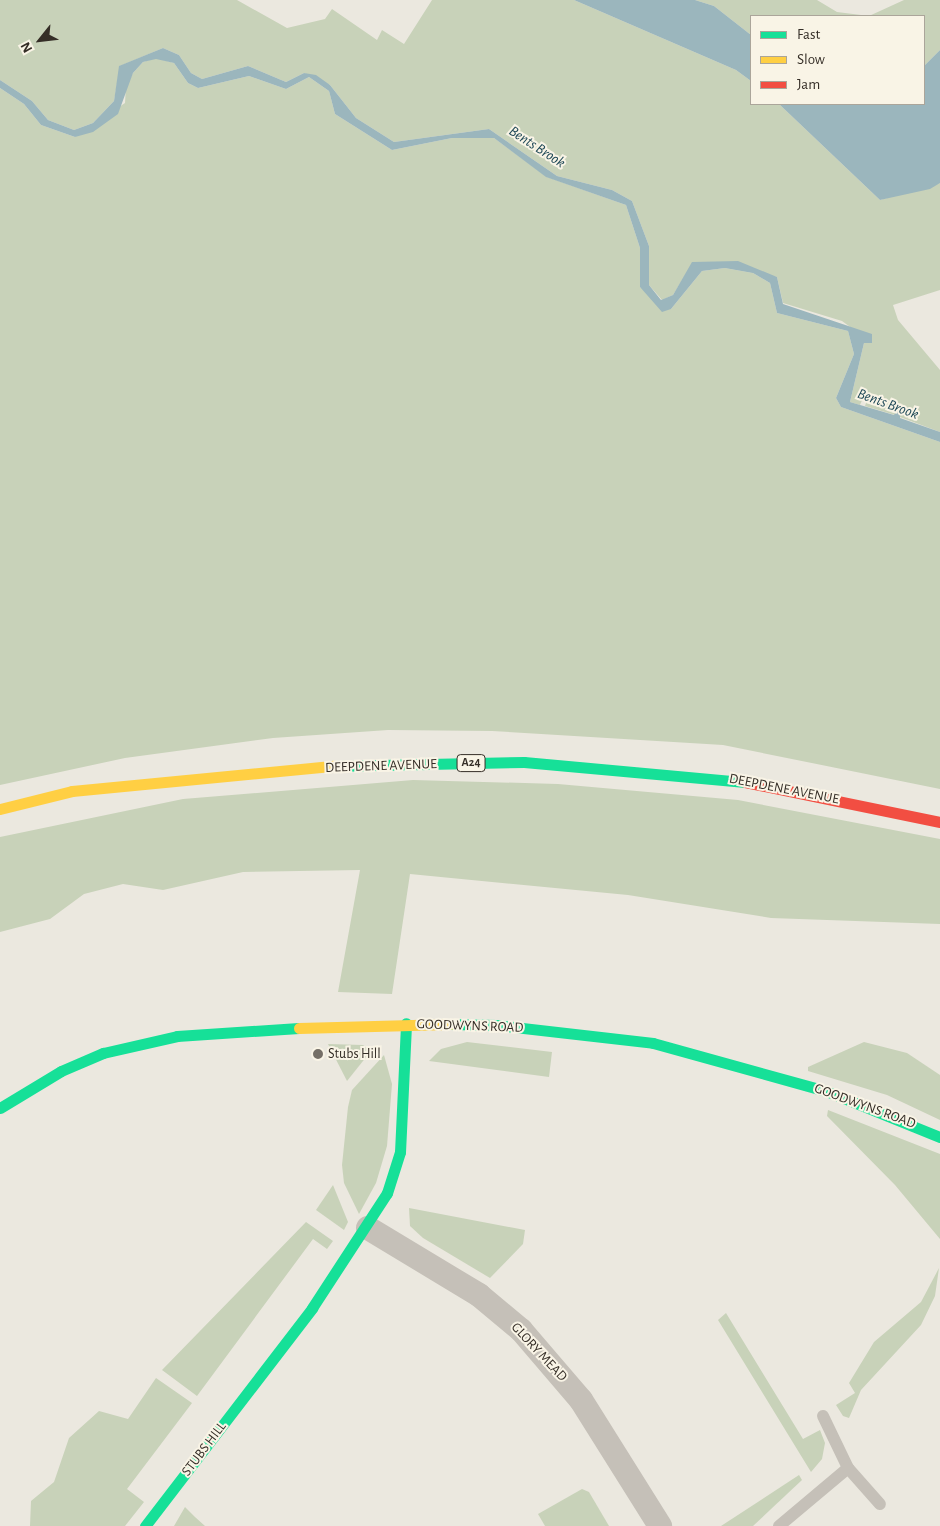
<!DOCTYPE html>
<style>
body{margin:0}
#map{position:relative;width:940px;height:1526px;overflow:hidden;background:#ebe8df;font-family:"Alegreya Sans",sans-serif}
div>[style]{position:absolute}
.green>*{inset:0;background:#c8d2b9}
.water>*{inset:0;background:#9bb6bd}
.lane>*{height:12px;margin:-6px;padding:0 6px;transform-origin:6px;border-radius:6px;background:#c5c0b8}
.street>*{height:24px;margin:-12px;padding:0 12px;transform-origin:12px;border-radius:12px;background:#c5c0b8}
.fast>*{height:11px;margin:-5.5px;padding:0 5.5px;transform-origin:5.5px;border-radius:5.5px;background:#16e098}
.slow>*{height:11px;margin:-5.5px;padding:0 5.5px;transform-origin:5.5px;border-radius:5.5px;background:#ffcf43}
.jam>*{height:11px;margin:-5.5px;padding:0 5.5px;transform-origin:5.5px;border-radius:5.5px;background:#f24e42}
.dots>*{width:14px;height:14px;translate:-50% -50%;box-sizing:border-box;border:2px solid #f9f4e6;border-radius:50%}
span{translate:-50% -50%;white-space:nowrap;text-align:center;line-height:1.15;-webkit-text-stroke:4px #f9f4e6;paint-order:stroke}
.shield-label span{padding:1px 4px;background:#f9f4e6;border:1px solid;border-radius:4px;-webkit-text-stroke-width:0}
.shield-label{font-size:12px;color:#352e27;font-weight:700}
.street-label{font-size:14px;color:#352e27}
.poi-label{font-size:14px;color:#352e27}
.left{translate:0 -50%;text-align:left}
.water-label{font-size:15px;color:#1d4756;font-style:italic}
.legend{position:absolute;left:750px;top:15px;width:175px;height:90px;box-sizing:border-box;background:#f9f4e6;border:1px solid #aba59a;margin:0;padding:6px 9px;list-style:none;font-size:15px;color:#352e27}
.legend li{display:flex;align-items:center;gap:10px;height:25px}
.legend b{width:25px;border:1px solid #aba59a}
.north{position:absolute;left:15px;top:15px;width:50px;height:50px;-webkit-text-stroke:4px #f9f4e6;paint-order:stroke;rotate:241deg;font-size:14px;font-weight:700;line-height:20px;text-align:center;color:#352e27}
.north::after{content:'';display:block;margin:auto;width:18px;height:22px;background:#352e27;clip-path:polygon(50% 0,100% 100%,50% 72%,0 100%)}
</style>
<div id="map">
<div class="green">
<div style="clip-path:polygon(0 0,237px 0,287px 28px,325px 19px,332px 9px,377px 40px,382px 30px,404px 44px,432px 0,574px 0,736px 70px,751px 81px,751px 104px,779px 104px,880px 200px,940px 183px,940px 290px,893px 305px,898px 320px,940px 370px,940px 432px,900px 417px,900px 408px,895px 415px,865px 406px,867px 400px,863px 398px,860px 405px,850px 402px,864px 343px,872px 343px,842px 321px,783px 303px,777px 277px,693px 262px,673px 295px,662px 300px,649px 285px,649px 246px,632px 201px,612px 190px,557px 176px,489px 129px,394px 142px,356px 118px,330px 85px,304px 73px,286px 82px,248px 66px,202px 79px,191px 73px,179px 55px,163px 48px,120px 66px,114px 101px,93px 123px,74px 130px,48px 120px,32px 101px,0 80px)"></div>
<div style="clip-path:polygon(695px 0,817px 0,837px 12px,869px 16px,904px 0,940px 0,940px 50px,924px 66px,924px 16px,751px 16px,751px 35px,714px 6px)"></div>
<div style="clip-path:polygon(156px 58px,174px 63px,188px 83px,198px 88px,249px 76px,286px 89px,309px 77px,329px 91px,335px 114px,392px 150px,452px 138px,494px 138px,547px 177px,626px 205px,640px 248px,640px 287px,671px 309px,702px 271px,725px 268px,753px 273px,770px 283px,777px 313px,848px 331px,854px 354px,836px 398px,841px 407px,940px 442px,940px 789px,723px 745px,492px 731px,388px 730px,273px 738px,125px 758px,0 785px,0 88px,24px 104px,41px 125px,75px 137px,125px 103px,126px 86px,133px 73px,143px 62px)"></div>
<div style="clip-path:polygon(413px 780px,558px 784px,738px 800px,940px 839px,940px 924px,771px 918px,628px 895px,410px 874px,392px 994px,338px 992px,360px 870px,243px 872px,163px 890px,123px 884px,84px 894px,50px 919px,0 932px,0 837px,183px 799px)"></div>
<div style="clip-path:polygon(467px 1042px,552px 1052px,549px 1077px,429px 1061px,441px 1049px)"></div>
<div style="clip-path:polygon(864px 1042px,907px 1053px,940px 1075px,940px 1120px,887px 1095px,808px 1071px,808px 1067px)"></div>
<div style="clip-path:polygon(328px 1044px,363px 1045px,371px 1051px,347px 1081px)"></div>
<div style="clip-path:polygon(384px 1055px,392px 1084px,387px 1146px,376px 1183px,359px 1214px,344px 1183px,342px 1165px,348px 1107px,352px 1090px)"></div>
<div style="clip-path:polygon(828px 1110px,940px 1154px,940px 1239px,895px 1185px,827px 1116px)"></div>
<div style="clip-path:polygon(333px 1185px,348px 1222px,344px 1230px,316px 1210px)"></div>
<div style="clip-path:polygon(409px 1208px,525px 1230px,523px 1244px,490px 1278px,423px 1238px,410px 1226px)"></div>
<div style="clip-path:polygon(306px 1222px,333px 1241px,327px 1249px,313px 1239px,197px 1396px,162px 1370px)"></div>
<div style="clip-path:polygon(939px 1268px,935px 1296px,921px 1325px,861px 1390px,849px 1418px,843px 1416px,836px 1405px,855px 1393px,849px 1383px,874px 1342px,921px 1302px)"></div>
<div style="clip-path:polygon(726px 1313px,803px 1439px,820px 1430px,825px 1443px,822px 1459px,811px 1472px,718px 1320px)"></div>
<div style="clip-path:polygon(156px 1378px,192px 1403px,127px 1489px,144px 1502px,125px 1526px,30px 1526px,31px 1501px,54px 1482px,69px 1438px,99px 1411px,128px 1419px)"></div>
<div style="clip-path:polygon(799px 1475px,802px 1480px,753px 1526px,721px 1526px)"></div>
<div style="clip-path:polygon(582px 1489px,589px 1492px,609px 1526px,545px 1526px,538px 1514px)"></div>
<div style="clip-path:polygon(185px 1507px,195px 1517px,205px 1526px,174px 1526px)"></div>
</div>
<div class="water">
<div style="clip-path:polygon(574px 0,695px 0,714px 6px,751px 35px,751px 81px,736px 70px)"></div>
<div style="clip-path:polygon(163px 48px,179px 55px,191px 73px,202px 79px,248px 66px,286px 82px,304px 73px,316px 75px,330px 85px,356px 118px,394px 142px,489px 129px,557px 176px,612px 190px,632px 201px,649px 246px,649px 285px,661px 300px,673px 295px,692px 262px,738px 261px,777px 277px,783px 304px,872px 334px,872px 343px,864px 343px,850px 402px,894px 415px,900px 407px,900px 418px,940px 432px,940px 442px,841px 407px,836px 398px,854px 354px,848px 331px,777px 313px,770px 283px,753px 273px,725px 268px,702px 271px,671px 309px,662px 312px,640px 287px,640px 248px,626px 205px,546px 177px,494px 138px,452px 138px,392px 150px,335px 114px,329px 91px,309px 77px,286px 89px,249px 76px,198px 88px,188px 83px,174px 63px,156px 59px,143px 62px,133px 73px,118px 114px,93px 132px,75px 137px,41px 125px,24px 104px,0 88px,0 80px,32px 101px,48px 120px,74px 130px,93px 123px,114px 101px,119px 66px)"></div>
<div style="clip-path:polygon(940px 50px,940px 183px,930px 189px,880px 200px,779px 104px,924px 104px,924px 66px)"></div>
</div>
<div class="lane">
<div style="left:823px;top:1416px;width:58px;rotate:64.3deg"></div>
<div style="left:848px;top:1468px;width:48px;rotate:48.4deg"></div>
<div style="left:779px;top:1526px;width:90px;rotate:-40deg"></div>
</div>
<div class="street">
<div style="left:368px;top:1228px;width:130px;rotate:31.1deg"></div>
<div style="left:479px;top:1295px;width:55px;rotate:39.8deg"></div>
<div style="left:521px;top:1330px;width:92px;rotate:49.4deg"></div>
<div style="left:581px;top:1400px;width:149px;rotate:57.9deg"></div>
</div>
<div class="fast">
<div style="left:334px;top:766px;width:190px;rotate:-1.2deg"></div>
<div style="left:524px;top:762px;width:222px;rotate:5.2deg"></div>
<div style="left:450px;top:1024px;width:46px;rotate:1.2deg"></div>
<div style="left:496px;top:1025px;width:158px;rotate:6.5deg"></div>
<div style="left:653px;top:1043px;width:180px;rotate:15.5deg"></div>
<div style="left:826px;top:1091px;width:123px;rotate:22deg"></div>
<div style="left:0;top:1108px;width:71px;rotate:-31.2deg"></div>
<div style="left:61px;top:1071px;width:46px;rotate:-23.2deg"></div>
<div style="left:103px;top:1053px;width:76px;rotate:-12.9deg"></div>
<div style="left:177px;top:1036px;width:122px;rotate:-3.8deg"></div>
<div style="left:145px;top:1526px;width:275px;rotate:-52.5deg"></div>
<div style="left:312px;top:1308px;width:137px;rotate:-56.9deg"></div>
<div style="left:387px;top:1193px;width:43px;rotate:-72.4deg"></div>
<div style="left:400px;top:1152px;width:129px;rotate:-87.3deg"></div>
</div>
<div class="slow">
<div style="left:0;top:809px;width:74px;rotate:-14deg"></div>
<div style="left:72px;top:791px;width:263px;rotate:-5.5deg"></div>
<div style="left:299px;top:1028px;width:151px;rotate:-1.5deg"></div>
</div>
<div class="jam">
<div style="left:745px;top:782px;width:199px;rotate:11.6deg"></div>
</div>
<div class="dots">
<div style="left:318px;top:1054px;background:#756f67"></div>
</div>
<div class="shield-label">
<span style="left:471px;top:763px">A24</span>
</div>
<div class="street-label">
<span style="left:381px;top:766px;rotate:-2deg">DEEPDENE AVENUE</span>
<span style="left:784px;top:789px;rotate:11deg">DEEPDENE AVENUE</span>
<span style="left:470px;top:1026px;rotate:2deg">GOODWYNS ROAD</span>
<span style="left:865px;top:1106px;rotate:20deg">GOODWYNS ROAD</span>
<span style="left:539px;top:1352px;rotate:47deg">GLORY MEAD</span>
<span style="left:204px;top:1449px;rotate:-53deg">STUBS HILL</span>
</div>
<div class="poi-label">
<span class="left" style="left:328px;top:1054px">Stubs Hill</span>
</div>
<div class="water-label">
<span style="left:537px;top:147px;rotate:33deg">Bents Brook</span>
<span style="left:888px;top:404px;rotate:20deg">Bents Brook</span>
</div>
<ul class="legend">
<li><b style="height:6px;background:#16e098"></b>Fast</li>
<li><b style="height:6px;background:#ffcf43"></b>Slow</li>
<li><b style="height:6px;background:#f24e42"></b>Jam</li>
</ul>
<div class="north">N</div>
</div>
